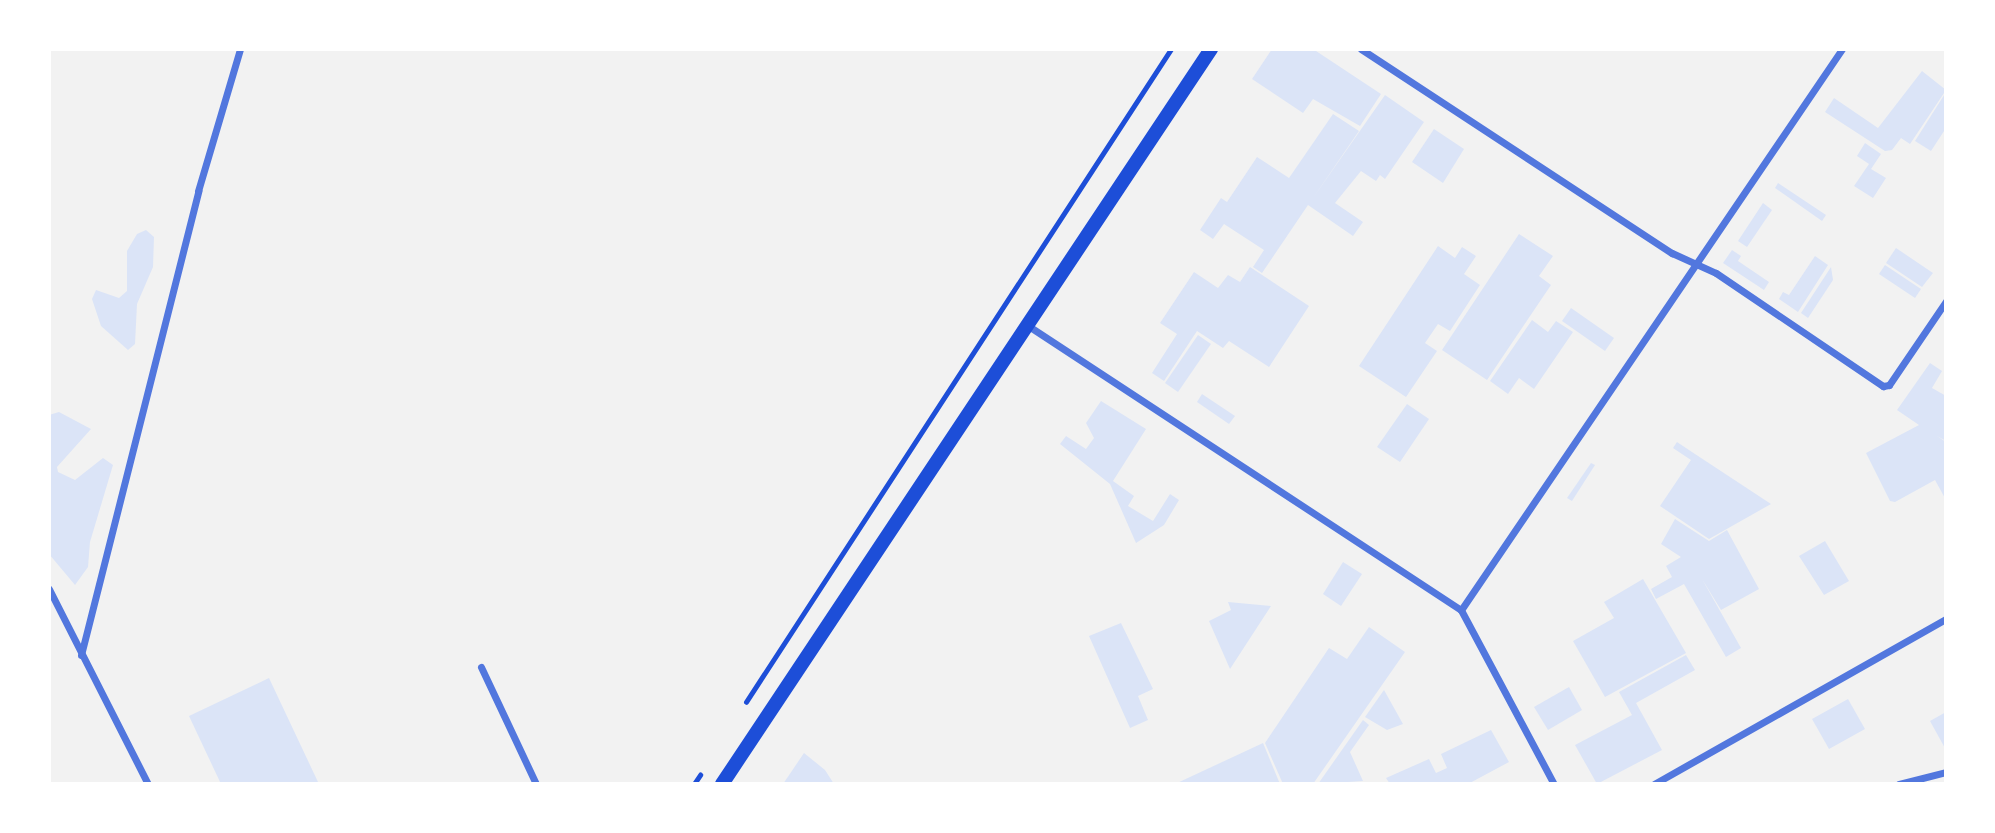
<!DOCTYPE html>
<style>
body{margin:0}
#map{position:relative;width:1995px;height:833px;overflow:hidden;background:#f2f2f2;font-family:"Titillium Web",sans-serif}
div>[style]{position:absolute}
.green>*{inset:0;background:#dbe4f7}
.path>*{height:4.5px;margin:-2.25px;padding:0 2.25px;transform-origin:2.25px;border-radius:2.25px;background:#1d4ed8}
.minor>*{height:7px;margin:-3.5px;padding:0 3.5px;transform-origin:3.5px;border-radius:3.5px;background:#5277de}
.secondary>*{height:14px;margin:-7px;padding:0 7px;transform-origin:7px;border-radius:7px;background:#1d4ed8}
span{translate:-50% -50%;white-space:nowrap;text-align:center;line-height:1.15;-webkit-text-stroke:6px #fff;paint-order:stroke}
.frame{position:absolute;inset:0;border:51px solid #fff;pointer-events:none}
</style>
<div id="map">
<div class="green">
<div style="clip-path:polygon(1272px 49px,1313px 49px,1381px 94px,1360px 126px,1313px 99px,1303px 113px,1252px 79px)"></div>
<div style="clip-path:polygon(1922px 71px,1946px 90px,1910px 144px,1901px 138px,1892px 150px,1885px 151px,1825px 112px,1834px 98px,1878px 128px)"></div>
<div style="clip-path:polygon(1946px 92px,1946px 128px,1931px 151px,1915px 141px)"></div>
<div style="clip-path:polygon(1385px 95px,1424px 122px,1385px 179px,1380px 175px,1376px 181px,1361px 171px,1335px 203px,1363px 222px,1353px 236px,1308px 205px,1262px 273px,1253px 267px,1264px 250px,1224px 224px,1213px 239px,1200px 230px,1221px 198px,1227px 202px,1257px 157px,1289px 178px,1333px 114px,1359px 131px,1313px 198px)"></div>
<div style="clip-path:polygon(1434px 129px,1464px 149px,1443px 183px,1412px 162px)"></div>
<div style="clip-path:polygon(1865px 143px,1881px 154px,1871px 169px,1886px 178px,1873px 198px,1854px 186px,1869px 164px,1857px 156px)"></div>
<div style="clip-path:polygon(1778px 183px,1826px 215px,1822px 221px,1775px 188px)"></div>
<div style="clip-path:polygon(1763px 203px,1772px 210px,1747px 247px,1738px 241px)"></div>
<div style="clip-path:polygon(146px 230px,154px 237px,153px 267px,137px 304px,135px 344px,128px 350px,101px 326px,92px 299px,96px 290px,119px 298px,127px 291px,127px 251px,137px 234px)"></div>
<div style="clip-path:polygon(1519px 234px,1553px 256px,1539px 276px,1551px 285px,1487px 380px,1442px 350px)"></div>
<div style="clip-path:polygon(1438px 246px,1455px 258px,1462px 247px,1476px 256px,1464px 274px,1480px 285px,1450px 331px,1438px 324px,1425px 343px,1437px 351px,1406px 397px,1359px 366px)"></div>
<div style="clip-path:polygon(1896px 248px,1933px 273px,1922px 287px,1886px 263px)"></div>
<div style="clip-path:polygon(1732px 250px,1741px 256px,1738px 261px,1769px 282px,1764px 290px,1723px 263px)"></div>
<div style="clip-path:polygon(1815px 256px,1828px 265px,1798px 312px,1779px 299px,1783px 292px,1789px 295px)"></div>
<div style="clip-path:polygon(1885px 265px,1921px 289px,1915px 298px,1879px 274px)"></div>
<div style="clip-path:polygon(1250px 267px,1309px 306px,1269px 367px,1229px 341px,1223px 348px,1197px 331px,1164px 381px,1152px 373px,1177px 334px,1160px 323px,1194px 272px,1218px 288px,1228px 275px,1240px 282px)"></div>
<div style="clip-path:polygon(1831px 267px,1833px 280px,1808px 318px,1801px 313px)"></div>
<div style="clip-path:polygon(1571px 308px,1614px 338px,1605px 351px,1562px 321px)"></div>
<div style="clip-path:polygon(1532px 320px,1548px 332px,1556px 321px,1573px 332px,1534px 389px,1519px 378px,1508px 394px,1490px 381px)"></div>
<div style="clip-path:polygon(1198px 335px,1211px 344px,1178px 392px,1165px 383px)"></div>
<div style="clip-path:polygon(1930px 363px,1942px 371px,1932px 388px,1946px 396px,1946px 441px,1937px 436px,1946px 442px,1946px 500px,1935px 480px,1895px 502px,1890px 501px,1866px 453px,1919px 425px,1897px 410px)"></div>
<div style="clip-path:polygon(1202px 394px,1235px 416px,1229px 424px,1197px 402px)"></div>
<div style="clip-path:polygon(1101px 401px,1146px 429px,1113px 481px,1134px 496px,1128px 506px,1153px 521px,1170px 494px,1179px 500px,1164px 525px,1136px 543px,1110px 484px,1060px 444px,1066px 436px,1086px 449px,1094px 438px,1086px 423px)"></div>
<div style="clip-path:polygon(1407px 404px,1429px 419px,1400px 462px,1377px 447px)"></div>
<div style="clip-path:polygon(59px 412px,91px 429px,57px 467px,58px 472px,75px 480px,103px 458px,113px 465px,90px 542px,88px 567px,75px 585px,49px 554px,49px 415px)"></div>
<div style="clip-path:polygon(1677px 442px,1695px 454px,1771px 504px,1709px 539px,1660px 506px,1691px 460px,1673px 448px)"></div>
<div style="clip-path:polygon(1591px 463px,1595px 465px,1572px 501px,1567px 498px)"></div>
<div style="clip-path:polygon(1675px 519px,1709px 541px,1727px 530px,1759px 589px,1721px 610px,1702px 579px,1741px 648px,1726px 657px,1684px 584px,1656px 599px,1651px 589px,1672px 577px,1666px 566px,1681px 557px,1661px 544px)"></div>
<div style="clip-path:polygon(1825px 541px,1849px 581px,1824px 595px,1799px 556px)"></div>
<div style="clip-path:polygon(1343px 562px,1362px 574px,1341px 606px,1323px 594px)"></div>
<div style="clip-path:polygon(1643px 579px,1686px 653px,1605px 697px,1573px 641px,1614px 618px,1604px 602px)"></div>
<div style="clip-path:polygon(1228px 602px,1271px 606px,1230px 669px,1209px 621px,1231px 610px)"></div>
<div style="clip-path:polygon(1121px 623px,1153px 689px,1138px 696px,1148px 720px,1130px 728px,1089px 636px)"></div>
<div style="clip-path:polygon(1369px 627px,1405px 652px,1313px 784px,1283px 784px,1265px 743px,1329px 648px,1347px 659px)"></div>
<div style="clip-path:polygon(1686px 655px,1695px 670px,1636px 703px,1662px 750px,1597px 784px,1575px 745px,1632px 715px,1619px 692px)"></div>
<div style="clip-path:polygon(269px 678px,318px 782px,221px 784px,189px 716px)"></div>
<div style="clip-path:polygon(1569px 687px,1582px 710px,1548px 730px,1534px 707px)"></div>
<div style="clip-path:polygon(1384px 690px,1403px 724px,1387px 730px,1365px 717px)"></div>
<div style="clip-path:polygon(1848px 699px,1865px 729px,1829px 749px,1812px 719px)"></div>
<div style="clip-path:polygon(1946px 712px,1946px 750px,1930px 721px)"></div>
<div style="clip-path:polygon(1363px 720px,1369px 725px,1350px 752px,1363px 781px,1318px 784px)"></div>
<div style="clip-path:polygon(1491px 730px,1509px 762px,1468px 784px,1390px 784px,1386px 778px,1429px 759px,1436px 773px,1447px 768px,1441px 754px)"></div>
<div style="clip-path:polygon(1263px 743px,1280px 784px,1175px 784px)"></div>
<div style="clip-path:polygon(804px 753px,825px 770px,834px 784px,783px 784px)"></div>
</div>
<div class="path">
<div style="left:746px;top:702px;width:779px;rotate:-56.94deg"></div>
<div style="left:694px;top:784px;width:11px;rotate:-56deg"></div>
</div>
<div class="minor">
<div style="left:1361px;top:49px;width:372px;rotate:33.3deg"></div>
<div style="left:1672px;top:253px;width:48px;rotate:24.4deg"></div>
<div style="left:1716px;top:273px;width:202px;rotate:34.1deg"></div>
<div style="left:1883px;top:386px;width:6px;rotate:-9deg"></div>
<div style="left:1889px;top:385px;width:102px;rotate:-55.8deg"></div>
<div style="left:1027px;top:325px;width:519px;rotate:33.29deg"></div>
<div style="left:1461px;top:610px;width:197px;rotate:61.9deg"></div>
<div style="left:49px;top:589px;width:219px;rotate:63.1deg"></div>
<div style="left:1461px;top:610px;width:678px;rotate:-55.82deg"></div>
<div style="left:81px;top:655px;width:479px;rotate:-75.8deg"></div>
<div style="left:198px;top:191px;width:148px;rotate:-73.5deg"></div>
<div style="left:481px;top:667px;width:129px;rotate:64.8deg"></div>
<div style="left:1654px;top:784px;width:335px;rotate:-29.5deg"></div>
<div style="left:1899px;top:784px;width:49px;rotate:-14.3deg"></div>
</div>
<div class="secondary">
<div style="left:722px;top:784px;width:883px;rotate:-56.36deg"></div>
</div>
<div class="frame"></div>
</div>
